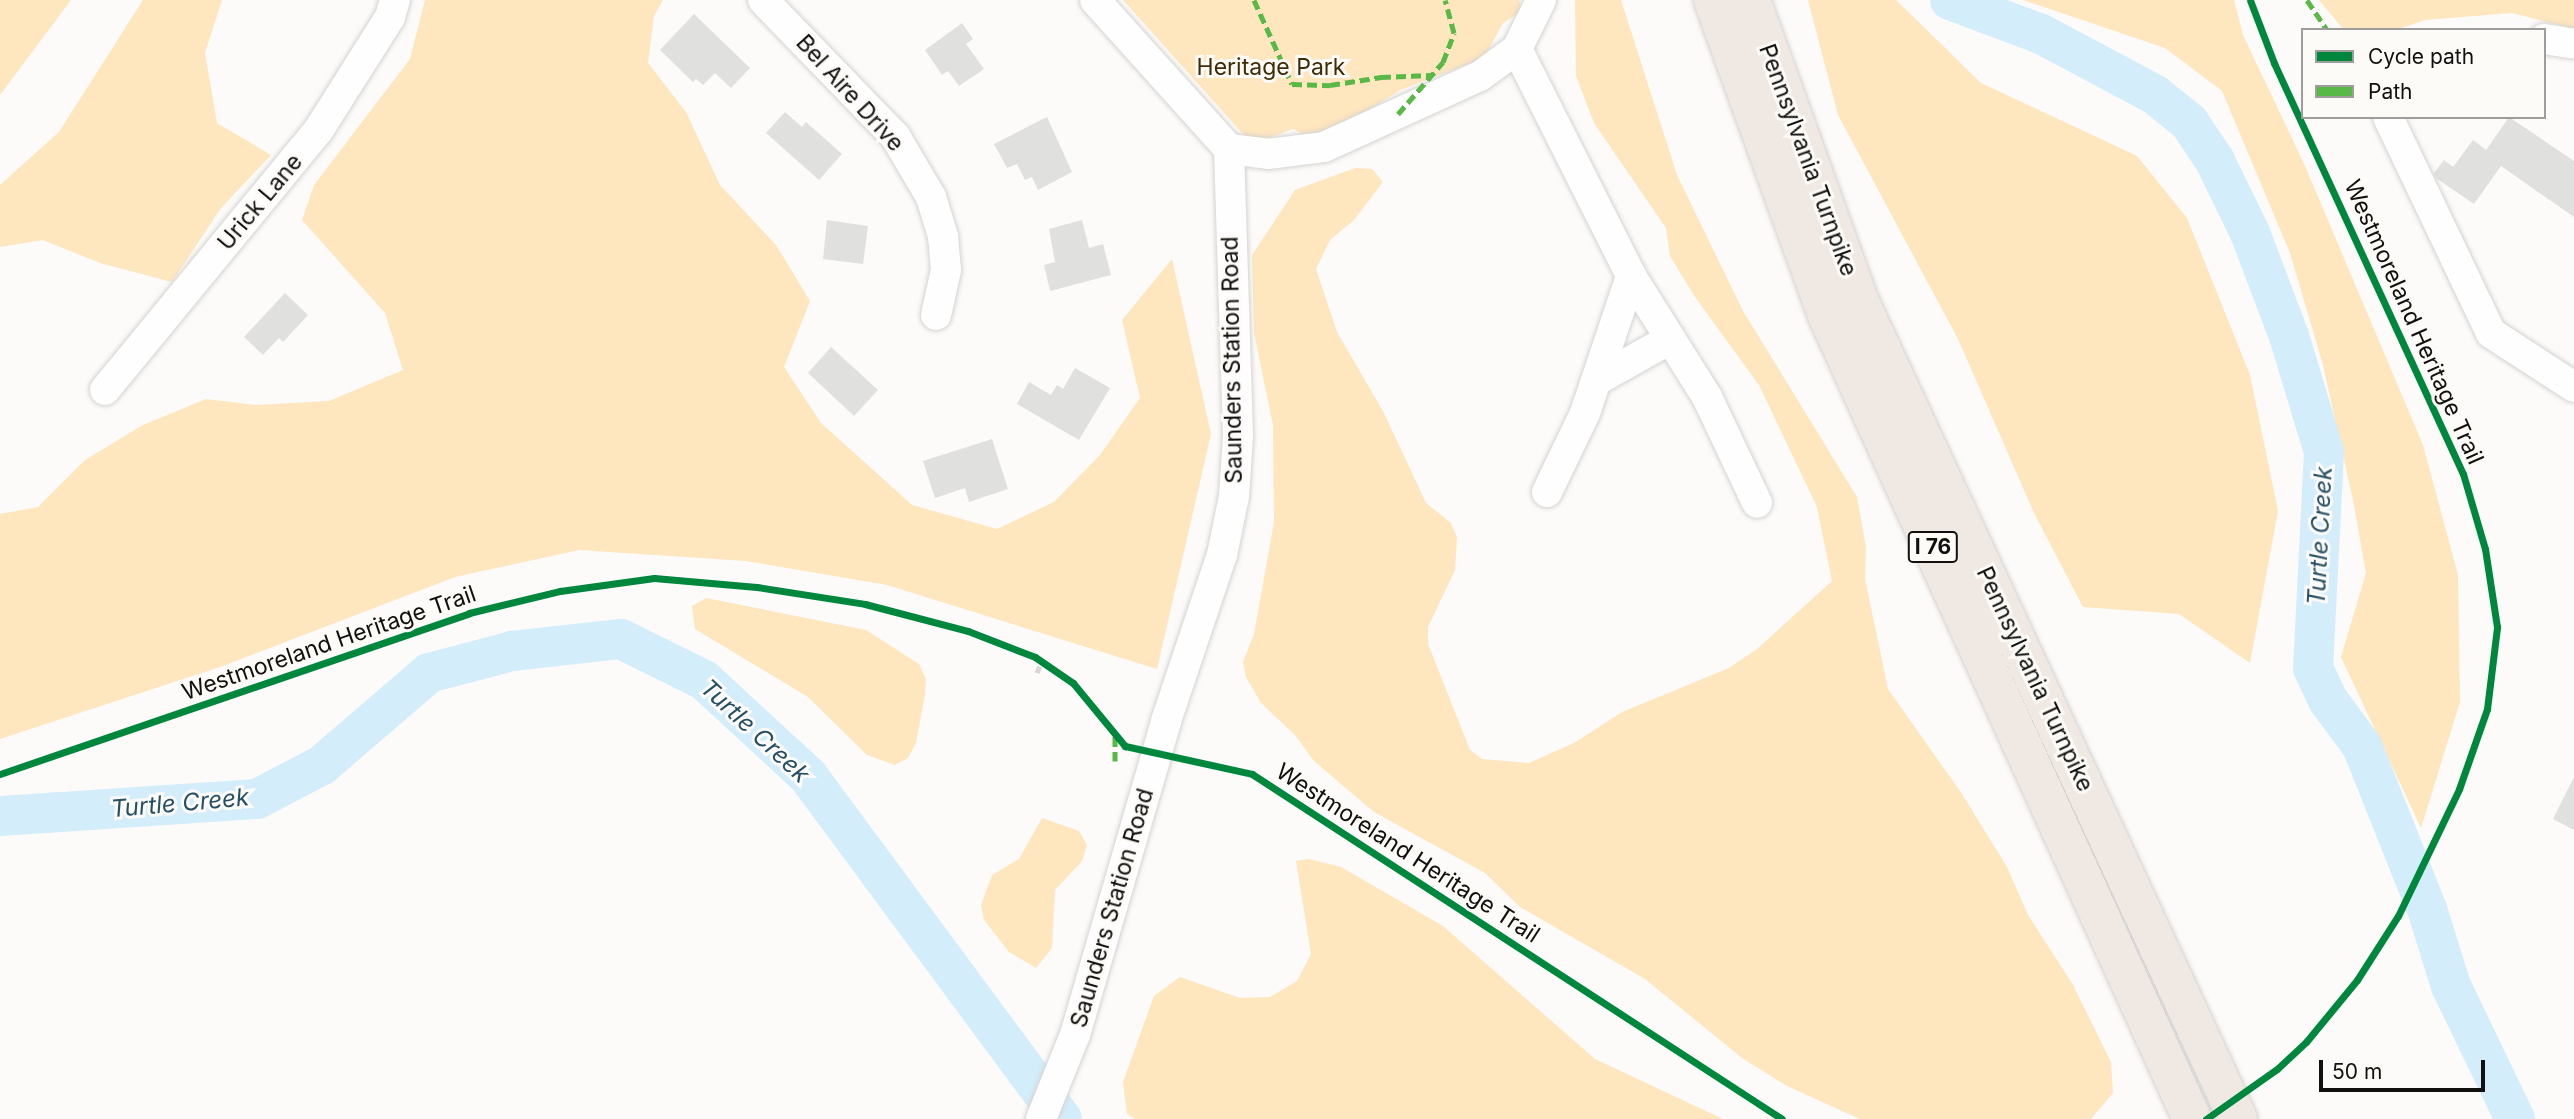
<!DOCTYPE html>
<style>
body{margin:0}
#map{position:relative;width:2574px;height:1119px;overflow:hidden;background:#fcfbf9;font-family:Inter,sans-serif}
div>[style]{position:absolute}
.green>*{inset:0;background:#fee6be}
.river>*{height:40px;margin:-20px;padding:0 20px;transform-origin:20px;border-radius:20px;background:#d4edfa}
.building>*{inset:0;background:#e0e0de}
.path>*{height:4.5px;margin-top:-2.25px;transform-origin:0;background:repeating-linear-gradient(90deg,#d7d7d6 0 7px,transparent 0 10.5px)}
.roads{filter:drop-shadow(0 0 2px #d4d3d1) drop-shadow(0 0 2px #d4d3d1)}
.minor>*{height:30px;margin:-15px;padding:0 15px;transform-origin:15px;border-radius:15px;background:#fffefe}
.highway>*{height:38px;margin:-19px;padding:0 19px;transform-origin:19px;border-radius:19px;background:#f0e9e3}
.quiet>*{height:5px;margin-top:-2.5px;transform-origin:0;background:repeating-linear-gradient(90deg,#58b947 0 10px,transparent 0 15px)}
.cycleway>*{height:7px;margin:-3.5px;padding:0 3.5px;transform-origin:3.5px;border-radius:3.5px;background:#00873e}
span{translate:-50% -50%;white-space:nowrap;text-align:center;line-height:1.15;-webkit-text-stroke:6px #fdfbf8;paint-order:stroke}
.shield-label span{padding:2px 5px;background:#fdfbf8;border:2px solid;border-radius:5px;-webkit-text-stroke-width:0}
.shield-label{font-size:21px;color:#11100f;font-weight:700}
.park-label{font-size:23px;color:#3f2c06}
.street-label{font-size:23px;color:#11100f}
.water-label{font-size:24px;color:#254f63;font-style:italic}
.legend{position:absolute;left:2301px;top:28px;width:245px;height:91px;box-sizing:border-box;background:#fdfbf8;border:2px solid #9f9d9b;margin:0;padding:9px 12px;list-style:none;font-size:21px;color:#11100f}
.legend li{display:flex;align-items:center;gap:14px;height:35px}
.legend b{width:35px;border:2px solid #9f9d9b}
.scale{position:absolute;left:2319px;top:1060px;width:166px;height:32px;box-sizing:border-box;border:4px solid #11100f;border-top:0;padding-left:9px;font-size:21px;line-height:24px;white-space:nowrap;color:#11100f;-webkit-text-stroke:5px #fdfbf8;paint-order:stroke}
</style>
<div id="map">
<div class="green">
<div style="clip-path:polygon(0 0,71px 0,0 95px)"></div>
<div style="clip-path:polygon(143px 0,222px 0,205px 53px,217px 123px,271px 155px,221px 208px,172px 282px,100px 263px,43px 240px,0 247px,0 185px,59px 132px)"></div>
<div style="clip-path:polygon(425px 0,663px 0,654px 16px,648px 63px,686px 112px,720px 185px,776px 245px,810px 301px,784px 367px,821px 423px,912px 505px,997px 529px,1054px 502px,1100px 455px,1140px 398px,1122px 320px,1172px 259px,1211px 434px,1157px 669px,887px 585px,746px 561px,579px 550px,455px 577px,223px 666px,0 739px,0 514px,38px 507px,85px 460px,143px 425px,206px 399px,256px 405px,329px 401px,403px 370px,385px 313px,302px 220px,314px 185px,410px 59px)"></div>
<div style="clip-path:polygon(1123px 0,1519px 0,1522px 11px,1503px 23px,1484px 58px,1400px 90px,1355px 119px,1307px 137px,1293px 129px,1252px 144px)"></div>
<div style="clip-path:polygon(1575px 0,1621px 0,1677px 175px,1743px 311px,1857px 497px,1866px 547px,1865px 579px,1888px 689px,1962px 794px,2007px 867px,2028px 915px,2073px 985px,2111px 1062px,2113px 1093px,2091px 1119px,1860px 1119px,1787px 1086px,1742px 1058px,1645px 979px,1520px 907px,1485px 873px,1374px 812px,1314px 761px,1295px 735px,1261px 703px,1246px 677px,1243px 662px,1254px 634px,1274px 522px,1273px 425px,1254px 333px,1252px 255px,1295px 190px,1355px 168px,1372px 169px,1383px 182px,1354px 220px,1330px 240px,1316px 269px,1337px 332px,1384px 413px,1426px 503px,1451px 523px,1457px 537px,1455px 570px,1428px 627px,1428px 644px,1470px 750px,1482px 759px,1529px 763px,1574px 743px,1622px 712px,1729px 668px,1757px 649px,1832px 581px,1817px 507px,1759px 385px,1695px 297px,1670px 256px,1666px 228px,1594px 123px,1576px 76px)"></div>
<div style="clip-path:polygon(1808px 0,1896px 0,1981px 83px,2137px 156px,2187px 218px,2250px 375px,2278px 511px,2250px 663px,2179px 614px,2083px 607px,2034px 513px,1958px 339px,1838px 115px)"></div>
<div style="clip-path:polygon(2023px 0,2234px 0,2243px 35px,2305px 166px,2423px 445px,2458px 575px,2460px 702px,2421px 828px,2341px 657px,2366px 573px,2353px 500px,2323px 365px,2290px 253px,2222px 91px,2165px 48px)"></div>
<div style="clip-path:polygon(2319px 0,2574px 0,2574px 29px,2512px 13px,2425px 20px,2395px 30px,2344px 30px)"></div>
<div style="clip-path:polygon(706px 598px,866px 630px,919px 664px,926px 679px,925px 694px,916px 743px,908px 758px,895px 765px,867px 755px,808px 697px,695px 629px,692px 606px)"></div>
<div style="clip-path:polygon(1042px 818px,1079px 831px,1087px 845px,1082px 861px,1055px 890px,1052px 948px,1036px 968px,1009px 952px,984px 920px,981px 905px,992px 875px,1019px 859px)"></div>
<div style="clip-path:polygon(1309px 859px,1341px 867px,1443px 926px,1595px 1059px,1723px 1119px,1135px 1119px,1127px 1114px,1123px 1082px,1154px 996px,1180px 977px,1240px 998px,1270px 997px,1297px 981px,1311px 954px,1296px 861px)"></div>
</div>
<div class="river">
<div style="left:1950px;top:0;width:97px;rotate:20.5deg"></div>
<div style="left:2041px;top:34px;width:128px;rotate:28deg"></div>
<div style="left:2154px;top:94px;width:45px;rotate:38.7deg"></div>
<div style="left:2189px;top:122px;width:47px;rotate:56.3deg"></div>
<div style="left:2215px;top:161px;width:80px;rotate:64.1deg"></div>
<div style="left:2250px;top:233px;width:110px;rotate:69.3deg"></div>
<div style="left:2289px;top:336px;width:121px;rotate:73.2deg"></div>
<div style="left:2324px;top:452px;width:216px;rotate:92.9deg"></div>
<div style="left:2313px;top:668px;width:35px;rotate:65deg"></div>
<div style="left:2328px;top:700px;width:57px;rotate:53.5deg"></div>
<div style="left:2362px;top:746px;width:175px;rotate:68.3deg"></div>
<div style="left:2427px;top:909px;width:81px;rotate:72.7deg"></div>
<div style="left:2451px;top:986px;width:148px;rotate:64.3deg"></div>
<div style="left:0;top:816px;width:258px;rotate:-3.8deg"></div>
<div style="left:257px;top:799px;width:73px;rotate:-27.6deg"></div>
<div style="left:322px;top:765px;width:141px;rotate:-40.7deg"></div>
<div style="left:429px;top:673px;width:86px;rotate:-14.8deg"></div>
<div style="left:512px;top:651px;width:110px;rotate:-6.3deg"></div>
<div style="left:621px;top:639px;width:93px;rotate:26.3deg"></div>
<div style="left:704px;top:680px;width:142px;rotate:42.7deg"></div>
<div style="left:808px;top:776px;width:427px;rotate:53.5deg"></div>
</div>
<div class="building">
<div style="clip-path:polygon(694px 14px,750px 68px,731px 88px,715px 73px,703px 85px,696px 79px,693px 82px,660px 50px)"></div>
<div style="clip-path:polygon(962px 23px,973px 39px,966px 44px,984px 69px,959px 86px,948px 71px,942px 75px,925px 50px)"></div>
<div style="clip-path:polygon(785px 112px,802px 127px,806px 122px,842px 154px,819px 180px,766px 133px)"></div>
<div style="clip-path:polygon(1047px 117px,1072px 172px,1038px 190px,1032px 177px,1025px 180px,1017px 164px,1007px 168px,994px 144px)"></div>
<div style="clip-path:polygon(2509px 117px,2574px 161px,2574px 217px,2501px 166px,2474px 204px,2436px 178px,2434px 173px,2444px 160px,2453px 167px,2473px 140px,2486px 150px)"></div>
<div style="clip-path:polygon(827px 220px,868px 226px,863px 264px,823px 259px)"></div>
<div style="clip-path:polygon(1082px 220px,1089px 248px,1103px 244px,1111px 275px,1050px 291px,1044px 265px,1055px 262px,1049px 229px)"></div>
<div style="clip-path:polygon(285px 293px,308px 315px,283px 342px,279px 338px,263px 355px,244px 337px)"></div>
<div style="clip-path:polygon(831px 347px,878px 390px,854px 416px,808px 373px)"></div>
<div style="clip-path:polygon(1075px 368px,1110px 388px,1079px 440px,1017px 404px,1029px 382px,1051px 395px,1057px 385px,1063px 389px)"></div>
<div style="clip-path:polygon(992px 439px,1008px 489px,969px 502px,965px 488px,935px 498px,923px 461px)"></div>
<div style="clip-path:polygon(2574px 777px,2574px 830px,2553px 819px)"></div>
</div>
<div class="path">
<div style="left:1037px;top:673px;width:13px;rotate:-72deg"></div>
</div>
<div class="roads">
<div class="minor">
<div style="left:763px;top:0;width:190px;rotate:45.9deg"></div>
<div style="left:895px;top:136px;width:71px;rotate:59.5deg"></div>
<div style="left:931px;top:197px;width:41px;rotate:72.9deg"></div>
<div style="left:943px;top:236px;width:34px;rotate:85deg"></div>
<div style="left:946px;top:270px;width:46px;rotate:102.5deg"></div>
<div style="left:2544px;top:39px;width:30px;rotate:9deg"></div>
<div style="left:1517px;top:49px;width:254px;rotate:63.3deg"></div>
<div style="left:1631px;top:276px;width:143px;rotate:57.9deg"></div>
<div style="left:1707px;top:397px;width:117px;rotate:64.7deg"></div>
<div style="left:2388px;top:117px;width:239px;rotate:64.5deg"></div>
<div style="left:2491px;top:333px;width:99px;rotate:33deg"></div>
<div style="left:1229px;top:149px;width:39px;rotate:7deg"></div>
<div style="left:1268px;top:154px;width:56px;rotate:-7.1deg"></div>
<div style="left:1324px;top:147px;width:171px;rotate:-24.5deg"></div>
<div style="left:1480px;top:76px;width:46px;rotate:-36.1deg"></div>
<div style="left:1517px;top:49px;width:55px;rotate:-63.9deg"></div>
<div style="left:1597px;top:380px;width:84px;rotate:-29.3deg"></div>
<div style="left:105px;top:390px;width:335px;rotate:-50.6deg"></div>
<div style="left:318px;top:131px;width:135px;rotate:-57.7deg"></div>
<div style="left:390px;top:17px;width:18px;rotate:-74deg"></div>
<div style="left:1547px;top:492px;width:88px;rotate:-64.3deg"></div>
<div style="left:1585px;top:413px;width:145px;rotate:-71.4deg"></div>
<div style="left:1041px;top:1119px;width:91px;rotate:-68deg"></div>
<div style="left:1075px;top:1035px;width:327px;rotate:-73.8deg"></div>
<div style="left:1166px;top:721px;width:175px;rotate:-71.4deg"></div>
<div style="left:1222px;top:555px;width:60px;rotate:-78.5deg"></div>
<div style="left:1234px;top:496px;width:61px;rotate:-86.2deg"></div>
<div style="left:1238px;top:435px;width:286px;rotate:-91.8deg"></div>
<div style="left:1229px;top:149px;width:200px;rotate:-132deg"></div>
</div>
<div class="highway">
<div style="left:1713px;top:0;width:335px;rotate:70.1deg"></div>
<div style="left:1827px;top:315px;width:883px;rotate:65.58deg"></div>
<div style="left:1751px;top:0;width:317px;rotate:70.2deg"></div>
<div style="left:1858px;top:298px;width:905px;rotate:65.16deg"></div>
</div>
</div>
<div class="quiet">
<div style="left:1254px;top:0;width:92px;rotate:65.7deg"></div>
<div style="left:1292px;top:84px;width:38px;rotate:2deg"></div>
<div style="left:1330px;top:85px;width:52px;rotate:-8.9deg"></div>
<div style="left:1381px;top:77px;width:50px;rotate:-2.3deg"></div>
<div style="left:2307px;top:0;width:36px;rotate:56deg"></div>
<div style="left:1398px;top:114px;width:69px;rotate:-49.1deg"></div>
<div style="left:1443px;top:62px;width:31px;rotate:-69deg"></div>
<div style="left:1454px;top:33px;width:34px;rotate:-105deg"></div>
<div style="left:1115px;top:736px;width:25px;rotate:90deg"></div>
</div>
<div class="cycleway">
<div style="left:0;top:774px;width:496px;rotate:-18.9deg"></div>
<div style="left:469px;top:613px;width:94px;rotate:-13.6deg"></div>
<div style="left:560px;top:591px;width:95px;rotate:-7.9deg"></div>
<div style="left:654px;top:578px;width:103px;rotate:5deg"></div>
<div style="left:757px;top:587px;width:109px;rotate:8.9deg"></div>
<div style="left:865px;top:604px;width:106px;rotate:14.7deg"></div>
<div style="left:968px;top:631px;width:72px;rotate:21.2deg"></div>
<div style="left:1035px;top:657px;width:46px;rotate:34.4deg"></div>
<div style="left:1073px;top:683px;width:82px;rotate:50.5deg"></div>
<div style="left:1125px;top:746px;width:130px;rotate:12.4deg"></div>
<div style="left:1252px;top:774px;width:632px;rotate:33.06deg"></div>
<div style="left:2206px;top:1119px;width:87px;rotate:-35.2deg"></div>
<div style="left:2277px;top:1069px;width:40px;rotate:-43deg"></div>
<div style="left:2306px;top:1042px;width:80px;rotate:-50.6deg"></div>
<div style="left:2357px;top:980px;width:76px;rotate:-57.4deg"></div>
<div style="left:2398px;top:916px;width:141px;rotate:-64.3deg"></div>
<div style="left:2459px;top:789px;width:85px;rotate:-70.7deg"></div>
<div style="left:2487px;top:709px;width:83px;rotate:-83deg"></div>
<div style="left:2497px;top:627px;width:79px;rotate:-98.7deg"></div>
<div style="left:2485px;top:549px;width:78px;rotate:-106.3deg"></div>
<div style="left:2463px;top:474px;width:452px;rotate:-114.7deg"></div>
<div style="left:2274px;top:63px;width:67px;rotate:-110.9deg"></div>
</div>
<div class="shield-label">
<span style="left:1933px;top:547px">I 76</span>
</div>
<div class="park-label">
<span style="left:1271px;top:67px">Heritage Park</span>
</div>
<div class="street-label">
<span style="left:850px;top:93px;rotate:48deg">Bel Aire Drive</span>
<span style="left:1808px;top:160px;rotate:70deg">Pennsylvania Turnpike</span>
<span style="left:260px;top:202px;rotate:-50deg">Urick Lane</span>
<span style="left:2414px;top:322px;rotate:66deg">Westmoreland Heritage Trail</span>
<span style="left:1232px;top:360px;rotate:-91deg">Saunders Station Road</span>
<span style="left:329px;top:643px;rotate:-19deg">Westmoreland Heritage Trail</span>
<span style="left:2035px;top:679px;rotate:65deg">Pennsylvania Turnpike</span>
<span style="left:1408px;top:853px;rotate:33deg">Westmoreland Heritage Trail</span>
<span style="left:1112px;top:908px;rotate:-74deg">Saunders Station Road</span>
</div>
<div class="water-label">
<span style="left:2320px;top:536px;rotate:-87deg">Turtle Creek</span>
<span style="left:755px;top:731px;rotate:43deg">Turtle Creek</span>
<span style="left:180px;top:803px;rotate:-5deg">Turtle Creek</span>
</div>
<ul class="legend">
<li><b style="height:9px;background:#00873e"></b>Cycle path</li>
<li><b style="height:9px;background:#58b947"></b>Path</li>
</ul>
<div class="scale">50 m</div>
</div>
